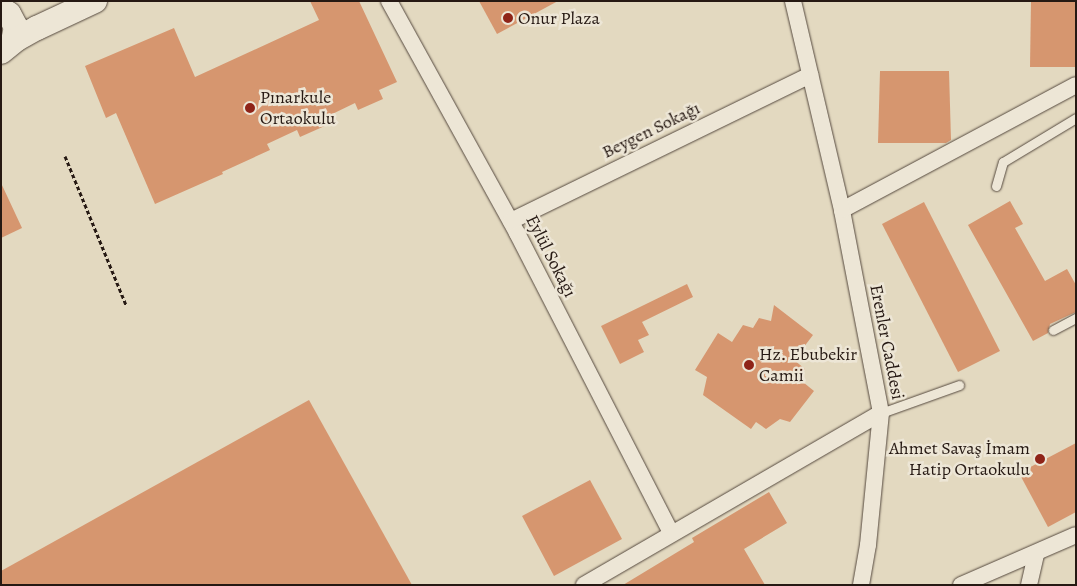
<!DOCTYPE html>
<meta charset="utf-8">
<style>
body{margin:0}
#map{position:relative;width:1077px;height:586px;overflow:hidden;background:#e3d9c0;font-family:Alegreya,serif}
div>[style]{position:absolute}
.building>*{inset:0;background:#d6966f}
.path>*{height:3px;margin-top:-1.5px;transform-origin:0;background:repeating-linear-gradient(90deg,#261913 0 4px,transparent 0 6.5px)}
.roads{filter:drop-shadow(0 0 1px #55493e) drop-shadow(0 0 1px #55493e)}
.lane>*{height:9px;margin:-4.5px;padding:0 4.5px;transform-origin:4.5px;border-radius:4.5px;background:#ede6d6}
.street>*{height:16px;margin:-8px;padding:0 8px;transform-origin:8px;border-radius:8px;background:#ede6d6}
.secondary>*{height:24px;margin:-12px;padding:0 12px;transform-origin:12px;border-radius:12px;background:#ede6d6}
.dots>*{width:14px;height:14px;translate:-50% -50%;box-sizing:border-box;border:2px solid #ede6d6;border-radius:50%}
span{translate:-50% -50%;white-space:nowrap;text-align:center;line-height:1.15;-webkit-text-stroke:5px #ede6d6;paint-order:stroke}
.poi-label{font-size:18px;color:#261913}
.left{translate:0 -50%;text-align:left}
.right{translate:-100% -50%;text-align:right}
.street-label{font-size:18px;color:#261913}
.frame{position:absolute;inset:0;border:2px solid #261913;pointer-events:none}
</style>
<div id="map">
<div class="building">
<div style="clip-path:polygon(310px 1px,359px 1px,397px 82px,379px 90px,383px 99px,358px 110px,355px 103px,324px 118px,327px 125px,300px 137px,297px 130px,267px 144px,270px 150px,222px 172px,223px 174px,155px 204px,116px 113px,106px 118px,85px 66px,174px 28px,195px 77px,319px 20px)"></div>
<div style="clip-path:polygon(479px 1px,558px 1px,497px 34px)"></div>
<div style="clip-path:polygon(1031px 1px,1076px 1px,1076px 67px,1030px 67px)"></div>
<div style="clip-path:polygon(880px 71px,949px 71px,951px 140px,946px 143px,878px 143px)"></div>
<div style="clip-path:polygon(1px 183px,22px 228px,1px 238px)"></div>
<div style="clip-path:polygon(1010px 201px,1023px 224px,1015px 228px,1045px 281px,1067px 269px,1076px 285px,1076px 312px,1050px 324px,1048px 333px,1033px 341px,968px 225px)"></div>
<div style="clip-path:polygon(924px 202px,1000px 351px,958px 372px,882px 224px)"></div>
<div style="clip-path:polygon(687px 284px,693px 297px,642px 322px,649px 335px,638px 340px,644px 352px,620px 364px,601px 326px)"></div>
<div style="clip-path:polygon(774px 305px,813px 335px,794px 360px,805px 369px,798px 378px,814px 391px,790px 422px,780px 419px,766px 429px,756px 422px,751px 429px,703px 395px,707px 377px,695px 370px,718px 333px,732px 342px,743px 325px,753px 328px,759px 318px,771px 321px)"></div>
<div style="clip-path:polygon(309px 400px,412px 585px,1px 585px,1px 571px)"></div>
<div style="clip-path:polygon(1076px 443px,1076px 512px,1048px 527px,1019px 473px)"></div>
<div style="clip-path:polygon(590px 480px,622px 539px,554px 576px,522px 516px)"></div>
<div style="clip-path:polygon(769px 492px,787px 523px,744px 549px,765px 585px,623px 585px,694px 542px,692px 538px)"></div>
</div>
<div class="path">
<div style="left:65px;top:156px;width:161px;rotate:67.7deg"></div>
</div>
<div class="roads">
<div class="lane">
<div style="left:996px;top:186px;width:25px;rotate:-74deg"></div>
<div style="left:1003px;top:162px;width:85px;rotate:-31.1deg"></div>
<div style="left:1053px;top:330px;width:26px;rotate:-28deg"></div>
<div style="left:881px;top:413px;width:83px;rotate:-19.7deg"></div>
</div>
<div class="street">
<div style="left:389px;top:1px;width:265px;rotate:61.1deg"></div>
<div style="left:517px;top:233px;width:337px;rotate:62.8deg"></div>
<div style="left:842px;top:210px;width:265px;rotate:-28.1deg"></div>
<div style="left:511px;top:221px;width:333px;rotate:-26deg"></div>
<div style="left:584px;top:585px;width:343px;rotate:-30.1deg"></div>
<div style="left:881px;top:413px;width:207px;rotate:-100.9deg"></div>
<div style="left:842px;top:210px;width:215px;rotate:-103.2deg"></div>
<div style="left:861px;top:585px;width:41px;rotate:-80.1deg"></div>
<div style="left:868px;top:545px;width:133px;rotate:-84.4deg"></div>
<div style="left:961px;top:585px;width:125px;rotate:-23.5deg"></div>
<div style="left:1029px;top:585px;width:32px;rotate:-77deg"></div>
</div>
<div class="secondary">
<div style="left:3px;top:10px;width:7px;rotate:34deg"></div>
<div style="left:9px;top:14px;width:15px;rotate:62deg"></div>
<div style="left:16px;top:27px;width:14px;rotate:102deg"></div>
<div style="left:1px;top:52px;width:21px;rotate:-39deg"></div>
<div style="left:17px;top:39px;width:23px;rotate:-29deg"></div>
<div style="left:37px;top:28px;width:64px;rotate:-25deg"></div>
</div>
</div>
<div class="dots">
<div style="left:508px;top:18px;background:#8f2418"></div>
<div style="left:250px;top:108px;background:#8f2418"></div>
<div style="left:749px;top:365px;background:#8f2418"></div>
<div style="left:1040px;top:459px;background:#8f2418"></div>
</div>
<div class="poi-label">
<span class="left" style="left:518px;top:18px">Onur Plaza</span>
<span class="left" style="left:260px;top:108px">Pınarkule<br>Ortaokulu</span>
<span class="left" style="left:759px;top:365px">Hz. Ebubekir<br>Camii</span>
<span class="right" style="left:1030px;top:459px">Ahmet Savaş İmam<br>Hatip Ortaokulu</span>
</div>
<div class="street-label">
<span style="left:651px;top:130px;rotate:-26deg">Beygen Sokağı</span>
<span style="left:551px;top:256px;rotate:63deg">Eylül Sokağı</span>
<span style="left:887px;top:342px;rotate:79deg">Erenler Caddesi</span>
</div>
<div class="frame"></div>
</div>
